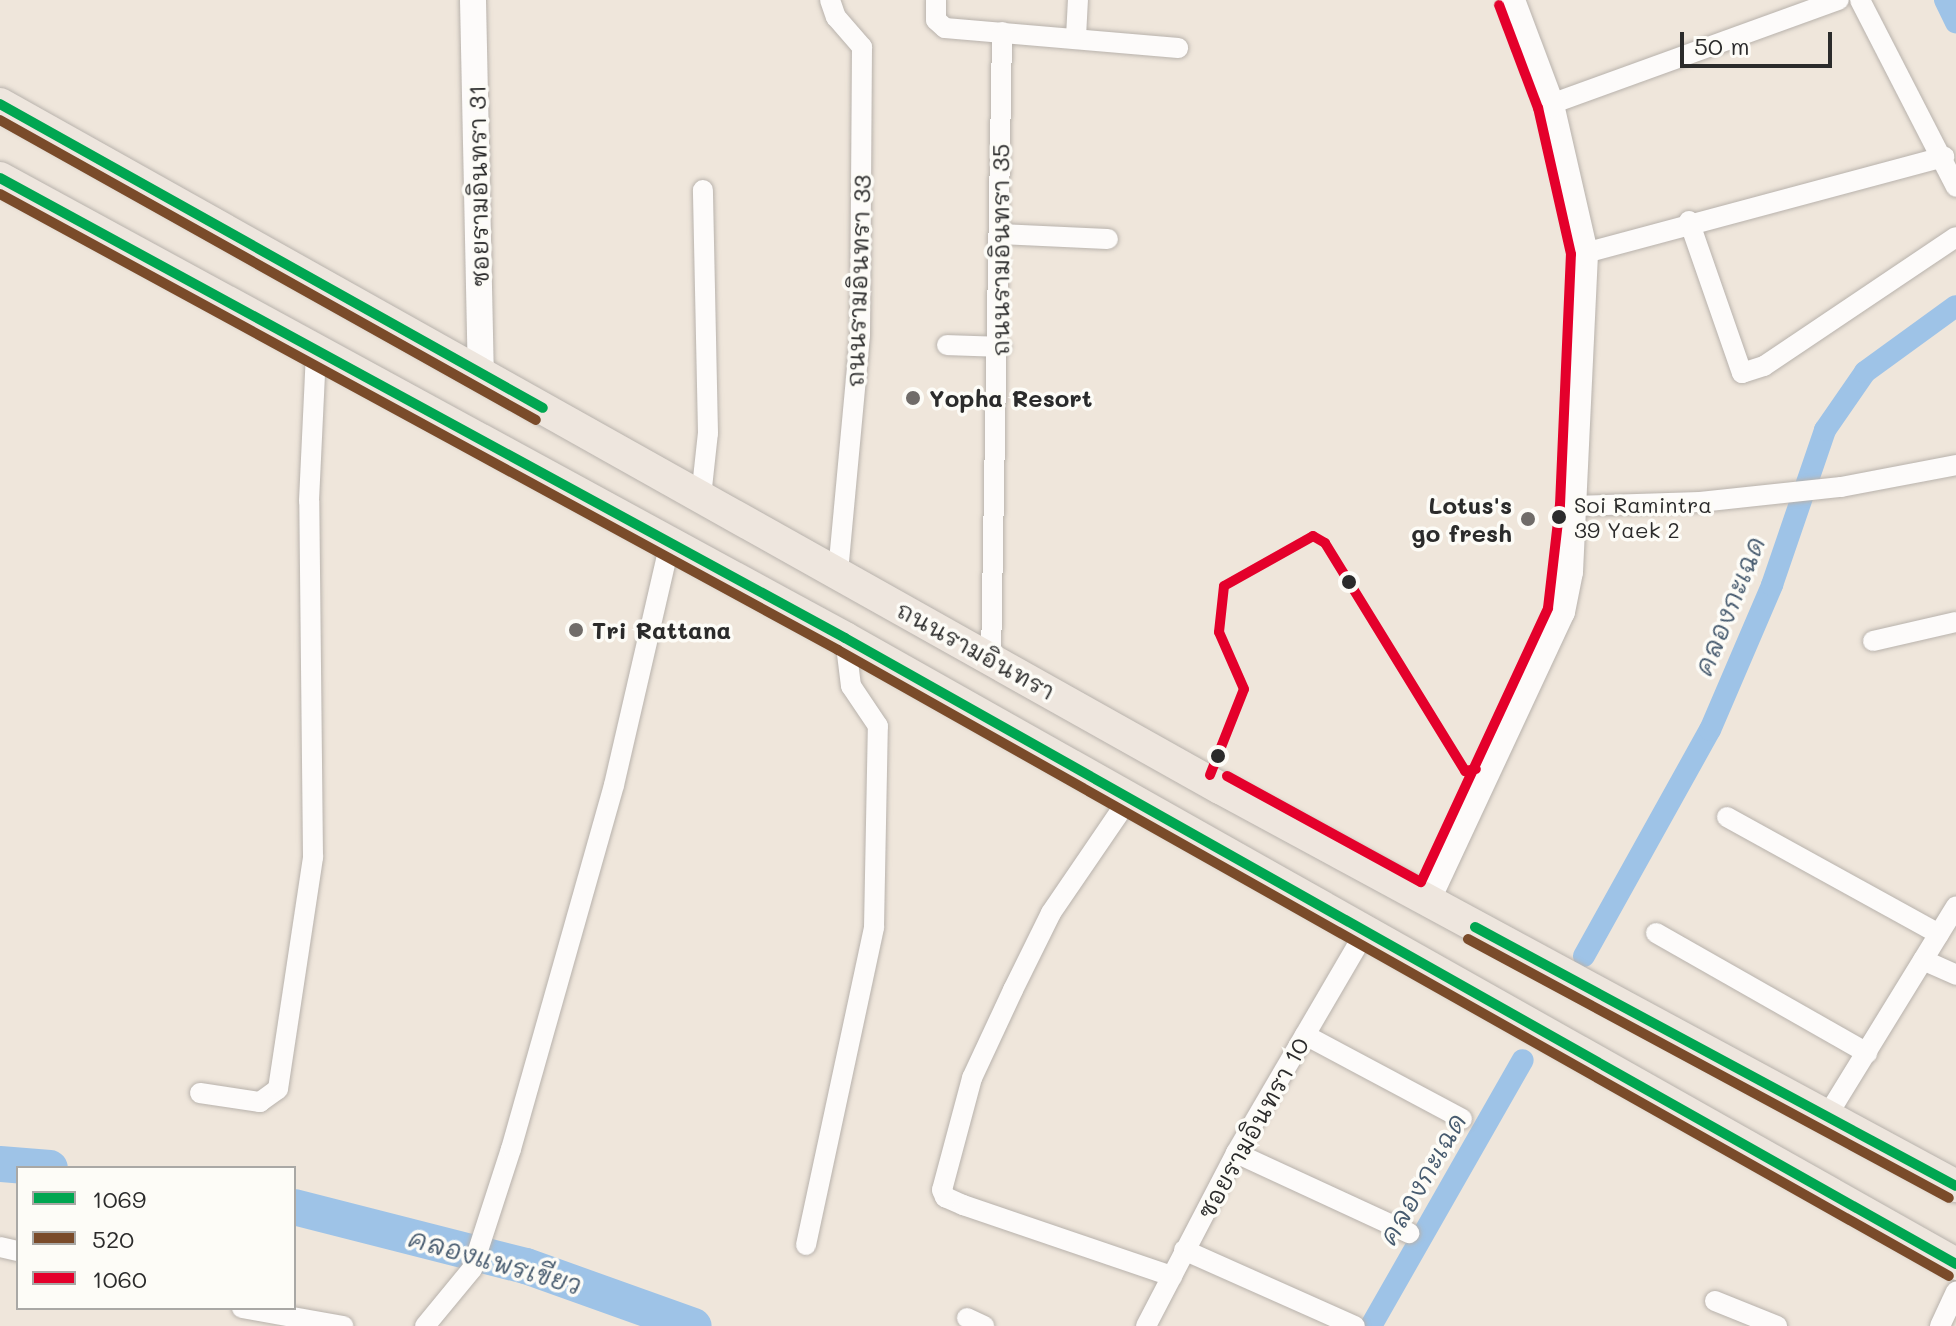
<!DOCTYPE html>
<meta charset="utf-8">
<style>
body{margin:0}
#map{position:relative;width:1956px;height:1326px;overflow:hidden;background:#efe6db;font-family:Mali,"Playpen Sans Thai",sans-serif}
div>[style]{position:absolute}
.canal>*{height:22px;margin:-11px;padding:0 11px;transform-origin:11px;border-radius:11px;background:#9ec3e7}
.river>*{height:36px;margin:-18px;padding:0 18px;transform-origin:18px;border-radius:18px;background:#9ec3e7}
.roads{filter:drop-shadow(0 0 2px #b8b2ac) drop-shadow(0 0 2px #b8b2ac)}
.minor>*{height:20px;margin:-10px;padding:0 10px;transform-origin:10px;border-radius:10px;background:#fdfbfa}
.tertiary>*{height:26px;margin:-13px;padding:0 13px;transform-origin:13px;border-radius:13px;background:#fdfbfa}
.primary>*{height:32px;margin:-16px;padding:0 16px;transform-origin:16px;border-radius:16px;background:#eee6de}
.bus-1>*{height:10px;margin:-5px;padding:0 5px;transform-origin:5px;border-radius:5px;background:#00a651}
.bus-2>*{height:10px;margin:-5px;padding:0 5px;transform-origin:5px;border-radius:5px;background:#7a4b2a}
.bus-3>*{height:10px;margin:-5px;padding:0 5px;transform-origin:5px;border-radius:5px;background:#e4002b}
.dots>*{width:22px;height:22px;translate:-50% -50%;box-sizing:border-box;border:4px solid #fdfcf7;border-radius:50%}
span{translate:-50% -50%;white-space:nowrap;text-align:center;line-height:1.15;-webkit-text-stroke:7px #fdfcf7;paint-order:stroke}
.bus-label{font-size:22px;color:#2b2b2b}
.left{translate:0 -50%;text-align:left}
.street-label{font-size:24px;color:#2b2b2b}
.poi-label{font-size:24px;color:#2b2b2b;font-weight:700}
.right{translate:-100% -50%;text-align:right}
.water-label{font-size:26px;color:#475b6f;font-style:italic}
.legend{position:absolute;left:16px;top:1166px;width:280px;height:144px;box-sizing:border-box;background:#fdfcf7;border:2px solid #a9a8a5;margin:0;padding:10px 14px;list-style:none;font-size:24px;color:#2b2b2b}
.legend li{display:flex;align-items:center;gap:16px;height:40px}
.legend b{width:40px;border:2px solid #a9a8a5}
.scale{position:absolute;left:1680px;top:32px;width:152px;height:36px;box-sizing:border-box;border:4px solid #2b2b2b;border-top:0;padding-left:10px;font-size:24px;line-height:28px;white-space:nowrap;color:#2b2b2b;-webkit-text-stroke:6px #fdfcf7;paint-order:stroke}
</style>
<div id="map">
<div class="canal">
<div style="left:1945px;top:0;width:25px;rotate:64deg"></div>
<div style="left:1584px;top:956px;width:259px;rotate:-60.9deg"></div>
<div style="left:1710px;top:730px;width:158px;rotate:-66.8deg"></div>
<div style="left:1772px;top:585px;width:164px;rotate:-71.1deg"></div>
<div style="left:1825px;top:430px;width:70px;rotate:-55.4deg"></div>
<div style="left:1865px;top:372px;width:112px;rotate:-36deg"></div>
<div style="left:1371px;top:1326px;width:306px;rotate:-60.3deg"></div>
</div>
<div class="river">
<div style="left:0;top:1164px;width:50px;rotate:4.6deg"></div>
<div style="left:294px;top:1207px;width:239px;rotate:14.3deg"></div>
<div style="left:526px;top:1266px;width:178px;rotate:19.7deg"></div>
</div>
<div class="roads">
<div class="minor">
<div style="left:830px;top:0;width:18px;rotate:71deg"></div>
<div style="left:836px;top:17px;width:40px;rotate:49deg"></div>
<div style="left:862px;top:47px;width:288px;rotate:90.4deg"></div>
<div style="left:860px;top:335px;width:238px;rotate:95.3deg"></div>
<div style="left:936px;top:0;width:20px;rotate:90deg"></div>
<div style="left:936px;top:20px;width:12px;rotate:42deg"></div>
<div style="left:945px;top:28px;width:234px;rotate:4.9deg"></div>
<div style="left:1860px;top:0;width:210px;rotate:62.8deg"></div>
<div style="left:1076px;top:37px;width:37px;rotate:-87deg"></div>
<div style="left:1551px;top:104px;width:306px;rotate:-19.9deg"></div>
<div style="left:1689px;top:221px;width:161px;rotate:70.8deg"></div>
<div style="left:1742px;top:373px;width:23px;rotate:-18deg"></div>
<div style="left:1764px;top:366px;width:231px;rotate:-33.9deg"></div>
<div style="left:999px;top:234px;width:109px;rotate:2.6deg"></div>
<div style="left:1585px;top:253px;width:372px;rotate:-15deg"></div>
<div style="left:947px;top:345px;width:54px;rotate:2.1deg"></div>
<div style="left:701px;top:497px;width:64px;rotate:-83.8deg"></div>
<div style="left:708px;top:433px;width:243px;rotate:-91.2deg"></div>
<div style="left:1574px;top:506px;width:126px;rotate:-1.8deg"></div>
<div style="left:1700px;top:502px;width:142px;rotate:-6.1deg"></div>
<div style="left:1841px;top:487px;width:117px;rotate:-10.8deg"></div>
<div style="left:1873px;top:641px;width:85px;rotate:-12.9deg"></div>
<div style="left:991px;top:659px;width:627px;rotate:-88.99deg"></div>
<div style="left:1128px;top:800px;width:137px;rotate:124.3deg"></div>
<div style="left:1051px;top:913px;width:86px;rotate:116.3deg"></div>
<div style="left:1013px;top:990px;width:97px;rotate:115deg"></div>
<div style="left:972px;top:1078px;width:116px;rotate:105deg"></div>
<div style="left:942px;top:1190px;width:8px;rotate:67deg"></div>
<div style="left:945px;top:1197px;width:20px;rotate:24deg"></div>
<div style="left:963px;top:1205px;width:221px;rotate:18.8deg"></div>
<div style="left:1727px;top:817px;width:242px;rotate:28.9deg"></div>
<div style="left:1656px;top:933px;width:243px;rotate:29.6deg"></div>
<div style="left:1923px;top:960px;width:36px;rotate:24deg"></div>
<div style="left:1305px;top:1035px;width:178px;rotate:28.1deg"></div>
<div style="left:200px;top:1093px;width:61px;rotate:8.5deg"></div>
<div style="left:260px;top:1102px;width:22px;rotate:-36deg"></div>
<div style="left:278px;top:1089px;width:235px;rotate:-81.4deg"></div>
<div style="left:313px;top:857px;width:356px;rotate:-90.6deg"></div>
<div style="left:309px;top:501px;width:150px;rotate:-87.3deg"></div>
<div style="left:1827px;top:1116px;width:246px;rotate:-58.4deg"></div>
<div style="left:1236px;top:1153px;width:191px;rotate:24.8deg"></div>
<div style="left:806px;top:1245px;width:325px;rotate:-77.9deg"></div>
<div style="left:874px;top:927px;width:201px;rotate:-88.9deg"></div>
<div style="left:878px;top:726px;width:48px;rotate:-124deg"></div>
<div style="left:851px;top:686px;width:48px;rotate:-97.1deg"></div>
<div style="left:0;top:1247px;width:18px;rotate:13deg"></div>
<div style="left:1184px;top:1250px;width:187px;rotate:24deg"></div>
<div style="left:1715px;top:1301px;width:67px;rotate:22deg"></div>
<div style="left:242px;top:1308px;width:103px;rotate:10.1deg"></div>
<div style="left:967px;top:1318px;width:19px;rotate:25deg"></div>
<div style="left:425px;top:1326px;width:74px;rotate:-50.5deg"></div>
<div style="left:472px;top:1269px;width:126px;rotate:-72deg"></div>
<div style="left:511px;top:1149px;width:378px;rotate:-74.2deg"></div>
<div style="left:614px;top:785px;width:249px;rotate:-77deg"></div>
<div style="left:1146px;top:1326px;width:195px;rotate:-62.5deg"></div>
<div style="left:1236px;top:1153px;width:256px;rotate:-59.7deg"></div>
<div style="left:1940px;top:1326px;width:38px;rotate:-65deg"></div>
</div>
<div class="tertiary">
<div style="left:473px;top:0;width:373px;rotate:88.8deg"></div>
<div style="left:1427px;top:901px;width:319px;rotate:-65deg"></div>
<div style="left:1562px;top:612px;width:41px;rotate:-78.7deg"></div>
<div style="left:1570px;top:572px;width:319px;rotate:-87.3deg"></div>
<div style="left:1585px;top:253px;width:153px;rotate:-102.9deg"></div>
<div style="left:1551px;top:104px;width:111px;rotate:-110.6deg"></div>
</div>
<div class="primary">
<div style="left:0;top:104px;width:1399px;rotate:29.28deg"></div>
<div style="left:1220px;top:788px;width:837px;rotate:28.4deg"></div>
<div style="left:0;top:178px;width:962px;rotate:28.56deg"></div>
<div style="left:845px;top:638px;width:1275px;rotate:29.4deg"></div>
</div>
</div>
<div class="bus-1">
<div style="left:0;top:104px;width:622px;rotate:29.24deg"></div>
<div style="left:0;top:178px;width:962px;rotate:28.56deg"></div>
<div style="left:845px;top:638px;width:1275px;rotate:29.4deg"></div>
<div style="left:1475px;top:927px;width:546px;rotate:28.3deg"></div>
</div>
<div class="bus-2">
<div style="left:0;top:120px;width:614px;rotate:29.24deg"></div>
<div style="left:0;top:194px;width:954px;rotate:28.55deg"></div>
<div style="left:838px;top:650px;width:1275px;rotate:29.4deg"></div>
<div style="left:1468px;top:939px;width:546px;rotate:28.3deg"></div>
</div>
<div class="bus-3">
<div style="left:1210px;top:775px;width:92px;rotate:-68.4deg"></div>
<div style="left:1244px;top:689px;width:62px;rotate:-113.7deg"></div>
<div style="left:1219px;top:632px;width:46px;rotate:-83.8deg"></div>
<div style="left:1224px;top:586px;width:102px;rotate:-29.3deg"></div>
<div style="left:1313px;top:536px;width:14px;rotate:30deg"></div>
<div style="left:1325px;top:543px;width:268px;rotate:58.4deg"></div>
<div style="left:1465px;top:771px;width:11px;rotate:-10deg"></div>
<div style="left:1227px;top:776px;width:221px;rotate:28.7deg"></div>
<div style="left:1421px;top:882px;width:302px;rotate:-65.1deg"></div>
<div style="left:1548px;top:608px;width:104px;rotate:-83.4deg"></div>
<div style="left:1560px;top:505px;width:251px;rotate:-87.5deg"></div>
<div style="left:1571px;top:254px;width:150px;rotate:-102.7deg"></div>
<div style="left:1538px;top:108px;width:110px;rotate:-110.7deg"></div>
</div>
<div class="dots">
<div style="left:913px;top:398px;background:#706c69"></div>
<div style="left:1559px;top:517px;background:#2b2b2b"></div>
<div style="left:1528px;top:519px;background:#706c69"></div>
<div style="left:1349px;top:582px;background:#2b2b2b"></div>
<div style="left:576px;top:630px;background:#706c69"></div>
<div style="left:1218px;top:756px;background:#2b2b2b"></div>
</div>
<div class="bus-label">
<span class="left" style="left:1574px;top:517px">Soi Ramintra<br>39 Yaek 2</span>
</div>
<div class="street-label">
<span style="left:478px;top:186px;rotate:-91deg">ซอยรามอินทรา 31</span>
<span style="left:1000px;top:250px;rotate:-90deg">ถนนรามอินทรา 35</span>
<span style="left:858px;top:281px;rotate:-88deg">ถนนรามอินทรา 33</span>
<span style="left:976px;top:650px;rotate:29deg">ถนนรามอินทรา</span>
<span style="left:1253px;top:1128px;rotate:-61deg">ซอยรามอินทรา 10</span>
</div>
<div class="poi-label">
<span class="left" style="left:929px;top:398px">Yopha Resort</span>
<span class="right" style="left:1512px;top:519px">Lotus's<br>go fresh</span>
<span class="left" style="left:592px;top:630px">Tri Rattana</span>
</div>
<div class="water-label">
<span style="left:1730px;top:606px;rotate:-68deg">คลองกะเฉด</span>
<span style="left:1423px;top:1179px;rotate:-60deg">คลองกะเฉด</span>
<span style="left:495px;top:1262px;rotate:16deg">คลองแพรเขียว</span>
</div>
<ul class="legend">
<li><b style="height:10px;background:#00a651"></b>1069</li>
<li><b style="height:10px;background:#7a4b2a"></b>520</li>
<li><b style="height:10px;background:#e4002b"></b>1060</li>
</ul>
<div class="scale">50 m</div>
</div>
